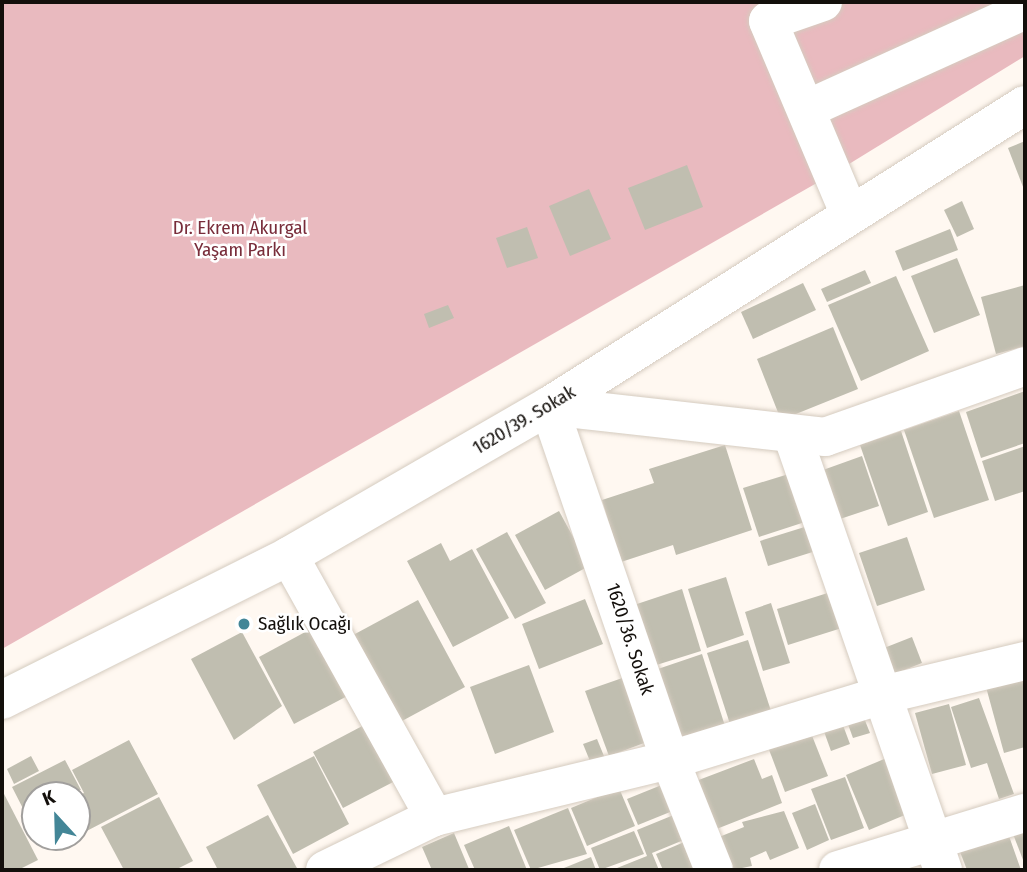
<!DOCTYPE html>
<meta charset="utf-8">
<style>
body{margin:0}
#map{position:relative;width:1027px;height:872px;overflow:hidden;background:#fff8f1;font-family:"Fira Sans Condensed",sans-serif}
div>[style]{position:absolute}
.green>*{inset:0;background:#e9babf}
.building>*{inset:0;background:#c0beb0}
.roads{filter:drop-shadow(0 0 2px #d5cbbf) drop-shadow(0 0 2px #d5cbbf)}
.minor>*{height:38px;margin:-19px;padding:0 19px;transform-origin:19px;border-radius:19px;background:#fff}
.major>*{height:38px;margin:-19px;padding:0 19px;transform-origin:19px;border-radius:19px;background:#fff}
.dots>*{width:19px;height:19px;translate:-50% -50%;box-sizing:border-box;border:4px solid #fff;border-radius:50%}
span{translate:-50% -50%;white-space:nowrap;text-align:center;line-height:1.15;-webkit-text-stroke:5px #fff;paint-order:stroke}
.park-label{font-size:19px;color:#782c3a}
.street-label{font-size:19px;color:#130f0b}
.poi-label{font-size:19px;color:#130f0b}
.left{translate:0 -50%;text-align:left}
.frame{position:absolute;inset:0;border:4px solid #130f0b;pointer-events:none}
.north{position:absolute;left:21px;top:781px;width:70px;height:70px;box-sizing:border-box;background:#fff;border:2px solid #a19f9d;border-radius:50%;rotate:338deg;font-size:19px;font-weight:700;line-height:28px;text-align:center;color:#130f0b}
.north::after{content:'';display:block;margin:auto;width:24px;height:32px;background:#438697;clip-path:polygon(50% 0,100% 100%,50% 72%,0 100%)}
</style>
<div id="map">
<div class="green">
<div style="clip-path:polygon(2px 2px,1025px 2px,1025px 56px,836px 172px,2px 649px)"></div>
</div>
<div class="building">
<div style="clip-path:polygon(1025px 141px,1025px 192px,1008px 148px)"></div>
<div style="clip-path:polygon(687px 165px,703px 207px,645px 230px,628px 188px)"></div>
<div style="clip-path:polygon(589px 189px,611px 239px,570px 256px,549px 206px)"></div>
<div style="clip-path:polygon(962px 201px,974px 229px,957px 237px,944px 210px)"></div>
<div style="clip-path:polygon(527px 227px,538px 258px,507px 268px,496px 238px)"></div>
<div style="clip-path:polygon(950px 229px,958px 250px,903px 271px,895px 251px)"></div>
<div style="clip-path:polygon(957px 258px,980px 315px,934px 333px,911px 276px)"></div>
<div style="clip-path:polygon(865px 270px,871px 283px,827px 302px,821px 289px)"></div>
<div style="clip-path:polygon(896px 276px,929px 351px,861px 381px,828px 305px)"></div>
<div style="clip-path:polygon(803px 283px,816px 310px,753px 339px,741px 312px)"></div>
<div style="clip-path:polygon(1025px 285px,1025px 346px,996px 354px,981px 297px)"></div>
<div style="clip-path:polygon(448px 305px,454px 318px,429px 328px,424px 314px)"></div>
<div style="clip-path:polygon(833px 327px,858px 389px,781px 420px,757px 359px)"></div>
<div style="clip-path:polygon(1025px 391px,1025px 443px,981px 458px,966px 412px)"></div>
<div style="clip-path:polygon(959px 411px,989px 500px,934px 518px,904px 430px)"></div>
<div style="clip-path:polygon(901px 431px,928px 512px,888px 526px,860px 445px)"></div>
<div style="clip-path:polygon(725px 445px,752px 530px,676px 555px,673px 545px,621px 562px,602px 500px,654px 483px,649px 469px)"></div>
<div style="clip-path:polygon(1025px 446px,1025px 491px,995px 501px,982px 461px)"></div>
<div style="clip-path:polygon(862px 456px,879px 506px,840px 519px,823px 470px)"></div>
<div style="clip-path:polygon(792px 473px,808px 521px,759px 537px,743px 488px)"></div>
<div style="clip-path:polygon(559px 511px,589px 566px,545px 590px,515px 535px)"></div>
<div style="clip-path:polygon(811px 525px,819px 550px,768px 566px,760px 541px)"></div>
<div style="clip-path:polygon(507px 532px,546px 603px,515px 619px,476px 549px)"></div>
<div style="clip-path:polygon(907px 537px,925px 590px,877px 606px,859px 553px)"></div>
<div style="clip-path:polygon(441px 543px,450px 561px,472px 549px,509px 618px,453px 647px,407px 561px)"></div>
<div style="clip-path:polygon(726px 577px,744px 635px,707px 648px,688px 589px)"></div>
<div style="clip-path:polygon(682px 589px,701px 651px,650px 667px,631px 606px)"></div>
<div style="clip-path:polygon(834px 591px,845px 627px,788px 645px,777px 609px)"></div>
<div style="clip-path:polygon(585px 599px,603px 644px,539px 669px,522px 624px)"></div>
<div style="clip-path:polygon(418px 600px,465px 687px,389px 728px,342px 641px)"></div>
<div style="clip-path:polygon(771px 603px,790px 663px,763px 671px,745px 612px)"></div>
<div style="clip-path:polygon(320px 624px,355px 692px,294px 724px,259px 657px)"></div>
<div style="clip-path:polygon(242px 632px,282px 706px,234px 740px,191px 659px)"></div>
<div style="clip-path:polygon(912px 637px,922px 663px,889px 676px,879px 650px)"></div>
<div style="clip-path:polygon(748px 640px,771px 711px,730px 724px,707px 653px)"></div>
<div style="clip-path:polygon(702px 654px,725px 726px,675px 742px,652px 671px)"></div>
<div style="clip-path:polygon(529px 665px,554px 732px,495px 754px,470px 687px)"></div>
<div style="clip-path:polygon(631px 675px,655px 739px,609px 756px,585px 691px)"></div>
<div style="clip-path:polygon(1025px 676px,1025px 747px,1004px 753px,986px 687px)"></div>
<div style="clip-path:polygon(979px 698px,1014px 794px,999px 799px,987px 763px,971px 768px,951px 707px)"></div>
<div style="clip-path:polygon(949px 704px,966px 765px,932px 774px,915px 713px)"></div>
<div style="clip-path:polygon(862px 713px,870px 733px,853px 738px,846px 719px)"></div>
<div style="clip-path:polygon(841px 720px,850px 744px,831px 751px,822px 726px)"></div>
<div style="clip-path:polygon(368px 723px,397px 780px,343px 808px,313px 752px)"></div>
<div style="clip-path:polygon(807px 723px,828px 776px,785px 792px,765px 739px)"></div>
<div style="clip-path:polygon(597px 739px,606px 761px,592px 766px,583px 744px)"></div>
<div style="clip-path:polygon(129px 740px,158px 794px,77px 836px,77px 796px,84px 793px,72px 770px)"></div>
<div style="clip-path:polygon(31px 756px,39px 771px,14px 784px,7px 769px)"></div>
<div style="clip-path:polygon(314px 756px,349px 824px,293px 854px,257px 785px)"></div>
<div style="clip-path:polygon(889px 757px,912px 812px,869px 830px,846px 775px)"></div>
<div style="clip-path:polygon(754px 759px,762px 779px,772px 775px,782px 803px,714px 830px,696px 781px)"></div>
<div style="clip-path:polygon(65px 760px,81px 790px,35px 795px,35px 832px,12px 787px)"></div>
<div style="clip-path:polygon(845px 777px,864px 828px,831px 840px,811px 789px)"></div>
<div style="clip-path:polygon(664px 784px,675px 810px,638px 825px,627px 799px)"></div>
<div style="clip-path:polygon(619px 788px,635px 826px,587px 846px,571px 808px)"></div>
<div style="clip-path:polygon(2px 790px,38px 860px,18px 870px,2px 870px)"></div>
<div style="clip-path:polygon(159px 797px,193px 861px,175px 870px,124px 870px,101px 827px)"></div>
<div style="clip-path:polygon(815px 804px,829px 840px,807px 850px,792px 813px)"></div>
<div style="clip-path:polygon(568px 808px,587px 854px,531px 870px,514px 830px)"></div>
<div style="clip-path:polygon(784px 811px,799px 848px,770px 860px,766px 851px,750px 858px,752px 866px,732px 870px,719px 837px,744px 827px,742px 822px)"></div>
<div style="clip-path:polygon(681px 812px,691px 837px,652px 853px,659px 870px,612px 870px,647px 856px,637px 830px)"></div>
<div style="clip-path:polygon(268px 815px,298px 870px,218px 870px,206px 847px)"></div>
<div style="clip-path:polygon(1004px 822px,1021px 870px,967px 870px,955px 839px)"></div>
<div style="clip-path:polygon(509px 826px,527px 870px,475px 870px,464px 845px)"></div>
<div style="clip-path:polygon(1025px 830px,1025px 865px,1013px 834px)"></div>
<div style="clip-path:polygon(634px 831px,644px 854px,600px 870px,591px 848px)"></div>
<div style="clip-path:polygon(454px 833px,469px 869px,432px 870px,422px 847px)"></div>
<div style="clip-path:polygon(689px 840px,702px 870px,663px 870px,656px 854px)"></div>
<div style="clip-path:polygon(591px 857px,596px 870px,559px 870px)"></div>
</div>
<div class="roads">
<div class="minor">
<div style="left:823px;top:2px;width:58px;rotate:160.9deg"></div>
<div style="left:768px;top:21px;width:208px;rotate:67.1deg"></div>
<div style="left:807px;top:109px;width:237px;rotate:-24.4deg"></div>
<div style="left:793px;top:437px;width:458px;rotate:70.9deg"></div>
<div style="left:289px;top:556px;width:299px;rotate:60.9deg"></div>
<div style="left:325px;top:870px;width:121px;rotate:-25.9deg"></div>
<div style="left:434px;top:817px;width:243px;rotate:-13.6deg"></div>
<div style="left:670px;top:760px;width:226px;rotate:-17deg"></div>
<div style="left:886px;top:694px;width:143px;rotate:-13.4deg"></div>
<div style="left:714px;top:870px;width:118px;rotate:-111.8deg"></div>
<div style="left:670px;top:760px;width:374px;rotate:-108.9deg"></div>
<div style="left:549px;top:406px;width:278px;rotate:6.4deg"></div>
<div style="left:825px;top:437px;width:212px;rotate:-19.5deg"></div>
<div style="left:838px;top:870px;width:195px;rotate:-17deg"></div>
</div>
<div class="major">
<div style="left:2px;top:700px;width:321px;rotate:-26.6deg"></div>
<div style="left:289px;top:556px;width:300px;rotate:-30deg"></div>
<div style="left:549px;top:406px;width:563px;rotate:-32.31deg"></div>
</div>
</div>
<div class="dots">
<div style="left:244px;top:624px;background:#438697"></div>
</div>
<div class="park-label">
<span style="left:240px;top:239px">Dr. Ekrem Akurgal<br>Yaşam Parkı</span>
</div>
<div class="street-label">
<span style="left:524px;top:420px;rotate:-31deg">1620/39. Sokak</span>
<span style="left:630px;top:639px;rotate:72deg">1620/36. Sokak</span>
</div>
<div class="poi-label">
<span class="left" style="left:258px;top:624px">Sağlık Ocağı</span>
</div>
<div class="frame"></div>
<div class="north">K</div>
</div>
